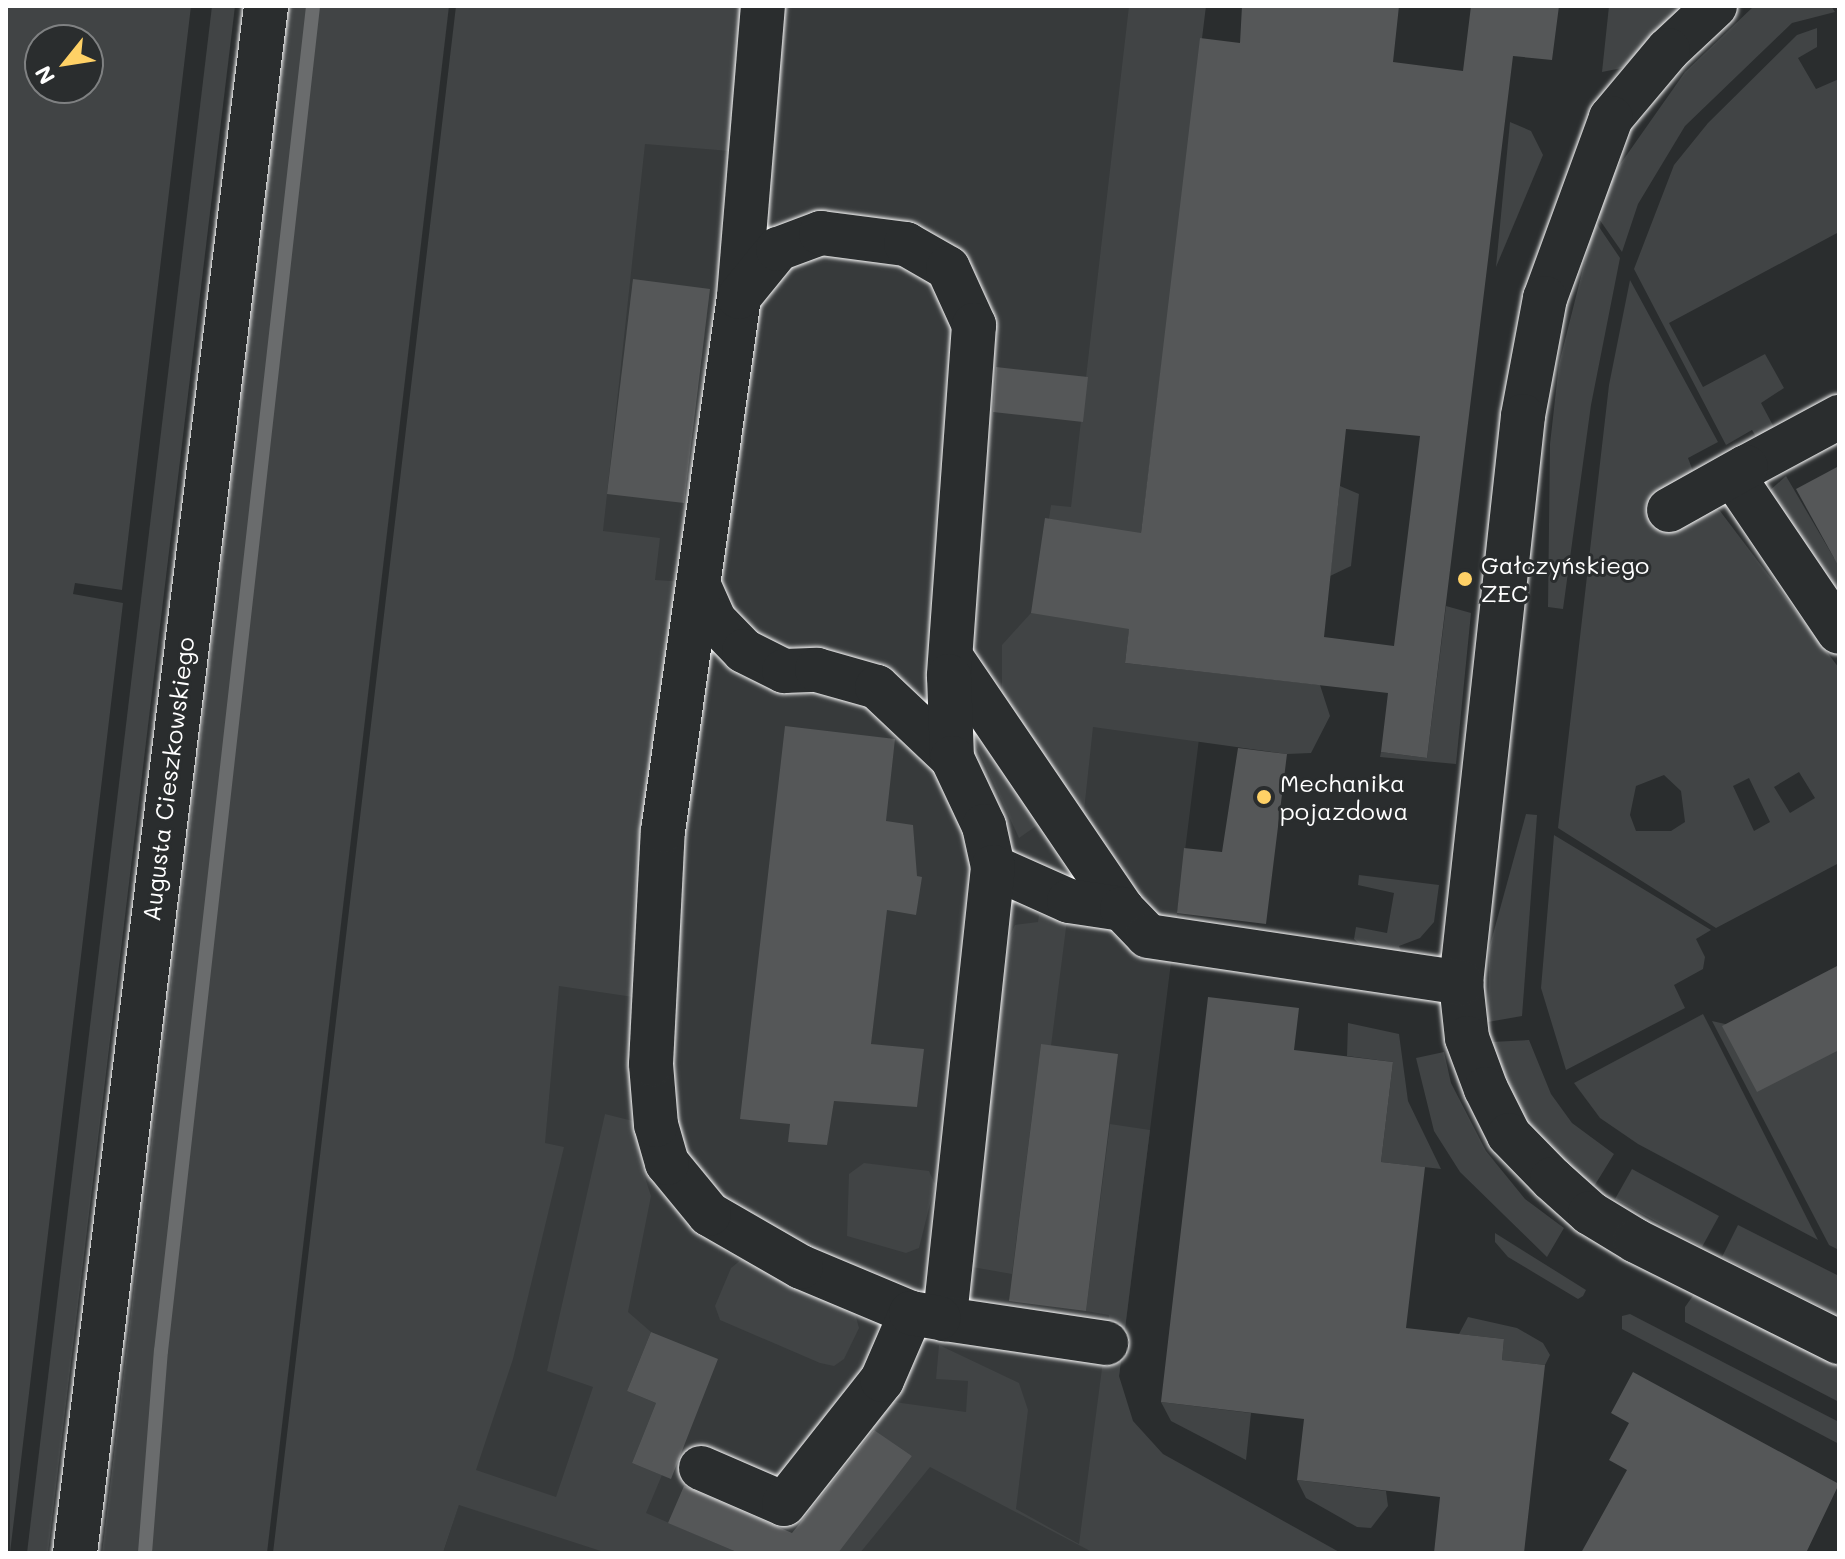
<!DOCTYPE html>
<meta charset="utf-8">
<style>
body{margin:0}
#map{position:relative;width:1845px;height:1559px;overflow:hidden;background:#2a2d2e;font-family:Mali,sans-serif}
div>[style]{position:absolute}
.built>*{inset:0;background:#373a3b}
.green>*{inset:0;background:#414445}
.stream>*{height:14px;margin:-7px;padding:0 7px;transform-origin:7px;border-radius:7px;background:#6a6c6d}
.building>*{inset:0;background:#555758}
.roads{filter:drop-shadow(0 0 2px #fff) drop-shadow(0 0 2px #fff)}
.minor>*{height:44px;margin:-22px;padding:0 22px;transform-origin:22px;border-radius:22px;background:#2a2d2e}
.major>*{height:44px;margin:-22px;padding:0 22px;transform-origin:22px;border-radius:22px;background:#2a2d2e}
.dots>*{width:22px;height:22px;translate:-50% -50%;box-sizing:border-box;border:4px solid #2a2d2e;border-radius:50%}
span{translate:-50% -50%;white-space:nowrap;text-align:center;line-height:1.15;-webkit-text-stroke:6px #2a2d2e;paint-order:stroke}
.poi-label{font-size:24px;color:#fff}
.left{translate:0 -50%;text-align:left}
.street-label{font-size:24px;color:#fff}
.frame{position:absolute;inset:0;border:8px solid #fff;pointer-events:none}
.north{position:absolute;left:24px;top:24px;width:80px;height:80px;box-sizing:border-box;background:#2a2d2e;border:2px solid #7f8182;border-radius:50%;rotate:240deg;font-size:22px;font-weight:700;line-height:32px;text-align:center;color:#fff}
.north::after{content:'';display:block;margin:auto;width:28px;height:36px;background:#ffd166;clip-path:polygon(50% 0,100% 100%,50% 72%,0 100%)}
</style>
<div id="map">
<div class="built">
<div style="clip-path:polygon(601px 6px,1178px 6px,1093px 726px,1199px 739px,1097px 1553px,443px 1553px,462px 1495px)"></div>
</div>
<div class="green">
<div style="clip-path:polygon(evenodd,6px 6px,191px 6px,122px 590px,75px 583px,73px 594px,123px 603px,10px 1553px,6px 6px,40px 40px,88px 40px,88px 88px,40px 88px,40px 40px)"></div>
<div style="clip-path:polygon(212px 6px,235px 6px,48px 1553px,27px 1553px)"></div>
<div style="clip-path:polygon(289px 6px,449px 6px,267px 1553px,102px 1553px)"></div>
<div style="clip-path:polygon(456px 6px,745px 6px,730px 151px,645px 144px,603px 531px,660px 538px,655px 580px,688px 582px,640px 998px,559px 986px,545px 1143px,564px 1147px,513px 1359px,476px 1470px,556px 1497px,593px 1387px,547px 1371px,605px 1114px,637px 1122px,638px 1156px,651px 1196px,628px 1312px,651px 1332px,627px 1391px,656px 1403px,632px 1463px,662px 1475px,646px 1513px,739px 1553px,607px 1553px,459px 1505px,443px 1553px,273px 1553px)"></div>
<div style="clip-path:polygon(1129px 6px,1206px 6px,1125px 663px,1320px 685px,1330px 716px,1311px 753px,1287px 754px,1093px 727px,1084px 811px,1107px 847px,1101px 852px,1002px 696px,1002px 645px,1031px 613px,1081px 524px,1049px 519px,1051px 505px,1071px 507px)"></div>
<div style="clip-path:polygon(1609px 6px,1684px 6px,1622px 68px,1602px 72px)"></div>
<div style="clip-path:polygon(1754px 6px,1831px 6px,1835px 12px,1792px 23px,1685px 126px,1638px 204px,1622px 252px,1597px 216px,1614px 173px,1685px 72px)"></div>
<div style="clip-path:polygon(1817px 28px,1817px 47px,1798px 58px,1816px 89px,1839px 79px,1839px 232px,1669px 323px,1703px 387px,1765px 354px,1784px 388px,1761px 403px,1777px 433px,1759px 442px,1752px 430px,1726px 445px,1634px 269px,1674px 165px,1708px 123px,1797px 35px)"></div>
<div style="clip-path:polygon(1510px 122px,1531px 131px,1543px 155px,1496px 267px)"></div>
<div style="clip-path:polygon(1595px 221px,1620px 258px,1591px 405px,1563px 609px,1548px 607px,1550px 444px,1559px 364px)"></div>
<div style="clip-path:polygon(evenodd,1630px 280px,1718px 442px,1688px 458px,1706px 506px,1720px 511px,1839px 668px,1839px 863px,1716px 928px,1558px 828px,1609px 385px,1630px 280px,1799px 772px,1815px 798px,1790px 813px,1774px 787px,1799px 772px,1630px 280px,1664px 775px,1681px 791px,1685px 822px,1671px 831px,1636px 831px,1630px 815px,1636px 786px,1664px 775px,1630px 280px,1749px 778px,1770px 822px,1754px 831px,1733px 786px,1749px 778px)"></div>
<div style="clip-path:polygon(1786px 476px,1834px 558px,1839px 556px,1839px 606px,1767px 493px)"></div>
<div style="clip-path:polygon(1340px 486px,1359px 494px,1351px 566px,1330px 576px)"></div>
<div style="clip-path:polygon(1446px 606px,1471px 613px,1456px 764px,1380px 757px,1381px 752px,1427px 758px)"></div>
<div style="clip-path:polygon(962px 715px,1039px 824px,1019px 838px)"></div>
<div style="clip-path:polygon(1526px 814px,1537px 815px,1522px 1016px,1488px 1022px,1489px 949px)"></div>
<div style="clip-path:polygon(1554px 835px,1711px 930px,1696px 939px,1705px 957px,1703px 969px,1674px 985px,1685px 1008px,1566px 1070px,1541px 988px)"></div>
<div style="clip-path:polygon(1359px 875px,1439px 885px,1434px 922px,1420px 938px,1399px 946px,1402px 954px,1368px 952px,1354px 939px,1356px 927px,1387px 933px,1394px 893px,1358px 885px)"></div>
<div style="clip-path:polygon(1039px 915px,1067px 920px,1051px 1046px,1041px 1045px,1012px 1274px,972px 1267px,1009px 938px,1015px 925px,1038px 922px)"></div>
<div style="clip-path:polygon(1703px 1014px,1718px 1043px,1818px 1240px,1638px 1144px,1600px 1118px,1574px 1083px)"></div>
<div style="clip-path:polygon(1712px 1021px,1839px 1050px,1839px 1250px,1829px 1245px)"></div>
<div style="clip-path:polygon(1348px 1023px,1399px 1034px,1408px 1101px,1441px 1169px,1381px 1162px,1393px 1062px,1347px 1056px)"></div>
<div style="clip-path:polygon(1529px 1040px,1551px 1094px,1572px 1123px,1614px 1154px,1593px 1188px,1516px 1112px,1491px 1042px)"></div>
<div style="clip-path:polygon(1444px 1052px,1451px 1083px,1486px 1151px,1525px 1199px,1564px 1228px,1547px 1257px,1460px 1172px,1434px 1131px,1416px 1058px)"></div>
<div style="clip-path:polygon(1110px 1124px,1150px 1130px,1119px 1376px,1133px 1421px,1163px 1454px,1341px 1553px,1094px 1553px,930px 1467px,860px 1553px,837px 1553px,912px 1456px,869px 1427px,887px 1401px,966px 1412px,968px 1381px,936px 1379px,939px 1345px,1019px 1383px,1028px 1410px,1016px 1509px,1079px 1544px,1109px 1315px,1086px 1311px)"></div>
<div style="clip-path:polygon(864px 1163px,929px 1171px,935px 1184px,919px 1248px,906px 1253px,847px 1236px,849px 1174px)"></div>
<div style="clip-path:polygon(1632px 1169px,1719px 1216px,1702px 1247px,1615px 1199px)"></div>
<div style="clip-path:polygon(1738px 1225px,1839px 1276px,1839px 1316px,1722px 1257px)"></div>
<div style="clip-path:polygon(1495px 1233px,1586px 1290px,1583px 1296px,1578px 1299px,1508px 1257px,1495px 1242px)"></div>
<div style="clip-path:polygon(742px 1259px,853px 1306px,859px 1328px,844px 1359px,834px 1366px,820px 1363px,720px 1320px,715px 1306px,731px 1268px)"></div>
<div style="clip-path:polygon(1697px 1290px,1839px 1364px,1839px 1402px,1685px 1322px,1685px 1307px)"></div>
<div style="clip-path:polygon(1630px 1314px,1839px 1422px,1839px 1444px,1622px 1329px,1622px 1316px)"></div>
<div style="clip-path:polygon(1468px 1317px,1517px 1328px,1543px 1343px,1550px 1355px,1545px 1365px,1502px 1360px,1504px 1339px,1459px 1334px)"></div>
<div style="clip-path:polygon(1161px 1402px,1251px 1413px,1246px 1460px,1171px 1421px)"></div>
<div style="clip-path:polygon(1297px 1480px,1386px 1491px,1388px 1506px,1371px 1528px,1357px 1527px,1306px 1498px)"></div>
</div>
<div class="stream">
<div style="left:145px;top:1553px;width:203px;rotate:-85.5deg"></div>
<div style="left:161px;top:1351px;width:1354px;rotate:-83.55deg"></div>
</div>
<div class="building">
<div style="clip-path:polygon(evenodd,1242px 6px,1399px 6px,1393px 62px,1463px 71px,1471px 6px,1559px 6px,1552px 60px,1513px 56px,1427px 758px,1381px 752px,1388px 693px,1125px 663px,1129px 629px,1031px 613px,1045px 518px,1141px 533px,1200px 38px,1240px 43px,1242px 6px,1346px 429px,1420px 436px,1394px 646px,1324px 637px,1346px 429px)"></div>
<div style="clip-path:polygon(633px 279px,710px 289px,684px 503px,607px 494px)"></div>
<div style="clip-path:polygon(996px 367px,1088px 377px,1083px 422px,993px 412px)"></div>
<div style="clip-path:polygon(1839px 466px,1839px 567px,1796px 489px)"></div>
<div style="clip-path:polygon(785px 726px,895px 739px,886px 821px,913px 825px,917px 876px,922px 877px,916px 915px,887px 910px,871px 1044px,924px 1049px,917px 1107px,834px 1101px,827px 1145px,788px 1142px,790px 1124px,740px 1119px)"></div>
<div style="clip-path:polygon(1238px 748px,1287px 754px,1266px 924px,1177px 913px,1184px 848px,1222px 852px)"></div>
<div style="clip-path:polygon(1839px 965px,1839px 1050px,1757px 1092px,1722px 1026px)"></div>
<div style="clip-path:polygon(1208px 997px,1299px 1008px,1294px 1050px,1393px 1062px,1381px 1162px,1425px 1167px,1406px 1328px,1504px 1339px,1502px 1360px,1545px 1365px,1524px 1553px,1434px 1553px,1440px 1497px,1297px 1480px,1304px 1419px,1161px 1402px)"></div>
<div style="clip-path:polygon(1041px 1044px,1118px 1054px,1086px 1311px,1009px 1301px)"></div>
<div style="clip-path:polygon(651px 1332px,718px 1359px,671px 1479px,632px 1463px,656px 1403px,627px 1391px)"></div>
<div style="clip-path:polygon(1633px 1372px,1839px 1484px,1806px 1553px,1581px 1553px,1627px 1470px,1609px 1460px,1629px 1423px,1611px 1413px)"></div>
<div style="clip-path:polygon(874px 1430px,912px 1456px,838px 1553px,739px 1553px,668px 1523px,684px 1486px,792px 1533px)"></div>
</div>
<div class="roads">
<div class="minor">
<div style="left:1715px;top:6px;width:64px;rotate:136.9deg"></div>
<div style="left:1668px;top:50px;width:89px;rotate:130deg"></div>
<div style="left:1611px;top:118px;width:192px;rotate:110.1deg"></div>
<div style="left:1545px;top:298px;width:120px;rotate:100.6deg"></div>
<div style="left:1523px;top:416px;width:570px;rotate:96.24deg"></div>
<div style="left:1461px;top:983px;width:55px;rotate:83.8deg"></div>
<div style="left:1467px;top:1038px;width:54px;rotate:69.6deg"></div>
<div style="left:1486px;top:1089px;width:51px;rotate:63.4deg"></div>
<div style="left:1509px;top:1135px;width:62px;rotate:45.7deg"></div>
<div style="left:1552px;top:1179px;width:51px;rotate:41.8deg"></div>
<div style="left:1590px;top:1213px;width:54px;rotate:31.3deg"></div>
<div style="left:1636px;top:1241px;width:227px;rotate:26.5deg"></div>
<div style="left:739px;top:297px;width:292px;rotate:-85.3deg"></div>
<div style="left:1839px;top:417px;width:106px;rotate:151.7deg"></div>
<div style="left:1746px;top:467px;width:20px;rotate:108deg"></div>
<div style="left:1740px;top:486px;width:176px;rotate:55.9deg"></div>
<div style="left:1669px;top:510px;width:88px;rotate:-29.2deg"></div>
<div style="left:700px;top:588px;width:35px;rotate:66deg"></div>
<div style="left:714px;top:620px;width:43px;rotate:45.9deg"></div>
<div style="left:744px;top:651px;width:45px;rotate:26.6deg"></div>
<div style="left:784px;top:671px;width:33px;rotate:-2deg"></div>
<div style="left:817px;top:670px;width:62px;rotate:15.8deg"></div>
<div style="left:877px;top:687px;width:103px;rotate:43.4deg"></div>
<div style="left:951px;top:657px;width:305px;rotate:55.8deg"></div>
<div style="left:993px;top:867px;width:83px;rotate:24.1deg"></div>
<div style="left:1069px;top:901px;width:54px;rotate:8.6deg"></div>
<div style="left:1122px;top:909px;width:37px;rotate:46deg"></div>
<div style="left:1148px;top:936px;width:317px;rotate:8.5deg"></div>
<div style="left:911px;top:1313px;width:119px;rotate:-157.3deg"></div>
<div style="left:801px;top:1267px;width:106px;rotate:-150.1deg"></div>
<div style="left:709px;top:1214px;width:66px;rotate:-129.5deg"></div>
<div style="left:667px;top:1163px;width:40px;rotate:-106deg"></div>
<div style="left:656px;top:1125px;width:61px;rotate:-94.7deg"></div>
<div style="left:651px;top:1064px;width:233px;rotate:-87.1deg"></div>
<div style="left:663px;top:831px;width:539px;rotate:-81.9deg"></div>
<div style="left:739px;top:297px;width:62px;rotate:-50.9deg"></div>
<div style="left:778px;top:249px;width:46px;rotate:-20.4deg"></div>
<div style="left:821px;top:233px;width:86px;rotate:7.4deg"></div>
<div style="left:906px;top:244px;width:48px;rotate:29.7deg"></div>
<div style="left:948px;top:268px;width:63px;rotate:65.5deg"></div>
<div style="left:974px;top:325px;width:352px;rotate:94.1deg"></div>
<div style="left:949px;top:676px;width:82px;rotate:87.9deg"></div>
<div style="left:952px;top:758px;width:75px;rotate:64.8deg"></div>
<div style="left:984px;top:826px;width:42px;rotate:77.6deg"></div>
<div style="left:993px;top:867px;width:455px;rotate:96.1deg"></div>
<div style="left:945px;top:1319px;width:163px;rotate:8.5deg"></div>
<div style="left:701px;top:1468px;width:90px;rotate:23.4deg"></div>
<div style="left:784px;top:1504px;width:158px;rotate:-51.7deg"></div>
<div style="left:882px;top:1380px;width:73px;rotate:-66.6deg"></div>
<div style="left:911px;top:1313px;width:28px;rotate:10deg"></div>
</div>
<div class="major">
<div style="left:75px;top:1553px;width:1559px;rotate:-82.96deg"></div>
</div>
</div>
<div class="dots">
<div style="left:1465px;top:579px;background:#ffd166"></div>
<div style="left:1264px;top:797px;background:#ffd166"></div>
</div>
<div class="poi-label">
<span class="left" style="left:1481px;top:579px">Gałczyńskiego<br>ZEC</span>
<span class="left" style="left:1280px;top:797px">Mechanika<br>pojazdowa</span>
</div>
<div class="street-label">
<span style="left:168px;top:779px;rotate:-83deg">Augusta Cieszkowskiego</span>
</div>
<div class="frame"></div>
<div class="north">N</div>
</div>
